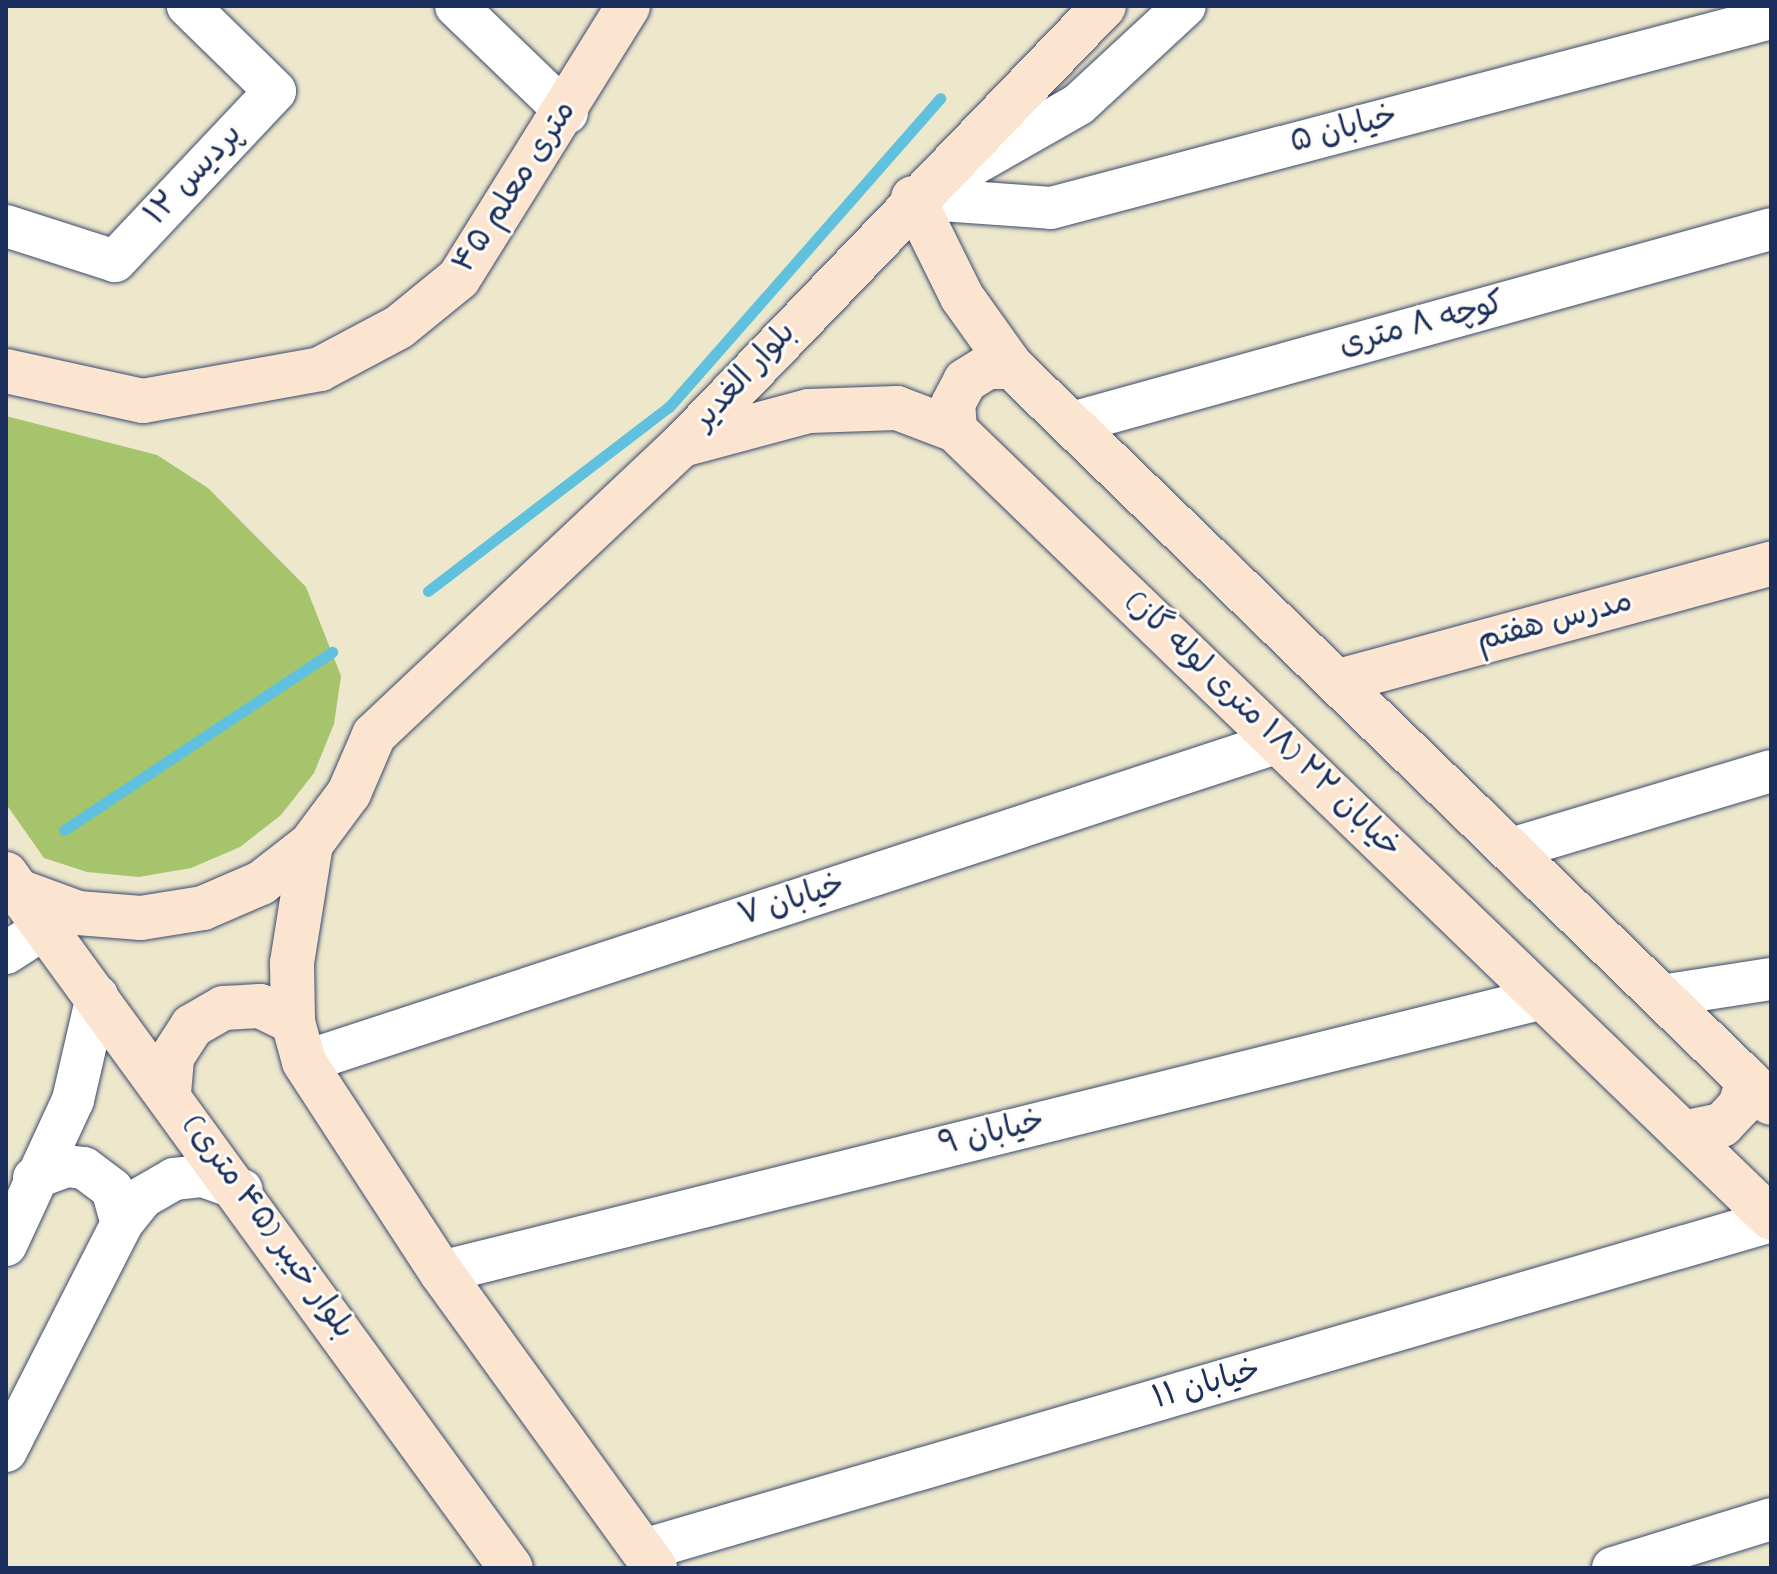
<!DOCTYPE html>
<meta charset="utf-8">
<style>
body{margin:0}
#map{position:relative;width:1777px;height:1574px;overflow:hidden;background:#ede7cc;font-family:"Indie Flower","Playpen Sans Arabic",sans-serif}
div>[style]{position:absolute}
.green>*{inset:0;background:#a5c46c}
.stream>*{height:11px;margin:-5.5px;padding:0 5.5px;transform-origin:5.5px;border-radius:5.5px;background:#5fc1dd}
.roads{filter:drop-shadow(0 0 2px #3a4b6e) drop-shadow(0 0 2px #3a4b6e)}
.street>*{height:42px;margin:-21px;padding:0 21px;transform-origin:21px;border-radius:21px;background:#fff}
.secondary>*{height:44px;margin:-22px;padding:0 22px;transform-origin:22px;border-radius:22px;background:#fce5d0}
span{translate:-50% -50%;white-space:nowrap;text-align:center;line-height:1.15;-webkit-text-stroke:6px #fdfcf7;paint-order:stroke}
.street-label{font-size:32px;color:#1b2f5e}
.frame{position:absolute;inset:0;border:8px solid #1b2f5e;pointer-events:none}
</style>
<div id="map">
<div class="green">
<div style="clip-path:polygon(6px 416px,157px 455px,208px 488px,306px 587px,341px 676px,334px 724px,314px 773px,281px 815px,240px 847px,191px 868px,139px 877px,87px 872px,44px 858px,6px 804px)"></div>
</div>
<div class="stream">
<div style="left:428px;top:591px;width:303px;rotate:-37.4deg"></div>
<div style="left:669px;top:407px;width:411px;rotate:-48.7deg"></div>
<div style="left:64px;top:830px;width:322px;rotate:-33.6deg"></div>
</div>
<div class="roads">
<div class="street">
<div style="left:456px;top:6px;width:154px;rotate:43.9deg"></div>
<div style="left:946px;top:180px;width:153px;rotate:-29.7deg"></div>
<div style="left:1079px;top:104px;width:144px;rotate:-42.8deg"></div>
<div style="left:913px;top:198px;width:138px;rotate:4.1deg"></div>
<div style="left:1051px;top:208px;width:745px;rotate:-14.78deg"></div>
<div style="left:6px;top:226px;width:114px;rotate:17.8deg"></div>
<div style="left:115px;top:261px;width:233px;rotate:-46.7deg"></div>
<div style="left:275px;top:91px;width:122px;rotate:-135.7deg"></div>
<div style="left:1072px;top:423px;width:725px;rotate:-15.51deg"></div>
<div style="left:1511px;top:849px;width:271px;rotate:-16.7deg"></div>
<div style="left:6px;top:953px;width:46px;rotate:-32.7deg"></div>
<div style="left:1661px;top:996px;width:111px;rotate:-8.8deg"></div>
<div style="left:304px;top:1062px;width:1026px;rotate:-18.17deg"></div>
<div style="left:34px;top:1178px;width:35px;rotate:-20deg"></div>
<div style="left:67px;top:1166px;width:17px;rotate:7deg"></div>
<div style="left:84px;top:1168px;width:35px;rotate:37deg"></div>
<div style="left:112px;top:1189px;width:35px;rotate:74deg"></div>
<div style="left:6px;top:1245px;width:160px;rotate:-65.2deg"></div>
<div style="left:73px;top:1100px;width:107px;rotate:-77deg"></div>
<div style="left:441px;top:1272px;width:1136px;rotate:-13.96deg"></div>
<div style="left:6px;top:1451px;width:256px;rotate:-63deg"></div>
<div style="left:122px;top:1223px;width:33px;rotate:-51deg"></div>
<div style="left:143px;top:1197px;width:36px;rotate:-30deg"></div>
<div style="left:174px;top:1179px;width:29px;rotate:-6deg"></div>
<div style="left:203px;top:1176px;width:41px;rotate:19.7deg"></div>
<div style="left:643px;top:1550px;width:1175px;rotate:-16.26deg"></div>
<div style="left:1613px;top:1568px;width:165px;rotate:-17.2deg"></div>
</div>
<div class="secondary">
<div style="left:913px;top:198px;width:110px;rotate:63.7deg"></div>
<div style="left:962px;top:297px;width:86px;rotate:54.5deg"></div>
<div style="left:1012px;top:367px;width:1057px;rotate:44.12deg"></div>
<div style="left:6px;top:371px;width:140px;rotate:12.4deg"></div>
<div style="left:143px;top:401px;width:180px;rotate:-10.2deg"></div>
<div style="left:320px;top:369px;width:89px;rotate:-28deg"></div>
<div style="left:399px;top:327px;width:77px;rotate:-39.2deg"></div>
<div style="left:459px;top:278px;width:320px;rotate:-58.1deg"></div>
<div style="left:955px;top:430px;width:26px;rotate:-94deg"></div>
<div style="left:953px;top:404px;width:26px;rotate:-62deg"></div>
<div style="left:965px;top:381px;width:26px;rotate:-32deg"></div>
<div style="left:987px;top:367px;width:25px"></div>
<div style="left:682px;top:445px;width:131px;rotate:-15deg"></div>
<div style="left:809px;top:411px;width:88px;rotate:-2deg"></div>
<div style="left:897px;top:408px;width:62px;rotate:20.8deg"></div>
<div style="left:955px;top:430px;width:1134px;rotate:44deg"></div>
<div style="left:1339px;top:681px;width:448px;rotate:-15.2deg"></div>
<div style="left:311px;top:844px;width:121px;rotate:99.1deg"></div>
<div style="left:292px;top:963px;width:59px;rotate:89deg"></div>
<div style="left:293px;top:1022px;width:41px;rotate:74.6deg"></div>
<div style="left:304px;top:1062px;width:251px;rotate:56.9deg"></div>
<div style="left:441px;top:1272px;width:365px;rotate:54.1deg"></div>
<div style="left:6px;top:874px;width:21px;rotate:55deg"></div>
<div style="left:18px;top:891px;width:64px;rotate:20.1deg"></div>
<div style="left:78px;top:913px;width:63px;rotate:4.5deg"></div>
<div style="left:141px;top:918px;width:63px;rotate:-9.2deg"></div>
<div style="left:203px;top:908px;width:63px;rotate:-23.3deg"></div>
<div style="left:261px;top:883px;width:63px;rotate:-38deg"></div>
<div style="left:311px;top:844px;width:64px;rotate:-53.3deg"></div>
<div style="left:349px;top:793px;width:63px;rotate:-66.7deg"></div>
<div style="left:374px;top:735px;width:423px;rotate:-43.3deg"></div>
<div style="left:682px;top:445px;width:609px;rotate:-46.13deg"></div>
<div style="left:18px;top:891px;width:837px;rotate:53.94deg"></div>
<div style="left:169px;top:1093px;width:36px;rotate:-85deg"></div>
<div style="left:172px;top:1057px;width:37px;rotate:-57deg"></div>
<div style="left:192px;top:1026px;width:36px;rotate:-30deg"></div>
<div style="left:223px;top:1008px;width:37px;rotate:-3deg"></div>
<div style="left:260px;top:1006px;width:37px;rotate:26deg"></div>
<div style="left:1683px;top:1133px;width:40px;rotate:-12deg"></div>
<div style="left:1722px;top:1125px;width:26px;rotate:-47deg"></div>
<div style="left:1740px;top:1106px;width:27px;rotate:-73deg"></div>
</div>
</div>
<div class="street-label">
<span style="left:1344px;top:131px;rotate:-15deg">خیابان ۵</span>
<span style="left:195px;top:176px;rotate:-47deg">پردیس ۱۲</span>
<span style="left:516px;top:188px;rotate:-57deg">۴۵ متری معلم</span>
<span style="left:1422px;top:326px;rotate:-15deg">کوچه ۸ متری</span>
<span style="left:746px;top:377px;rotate:-47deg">بلوار الغدیر</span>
<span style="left:1555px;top:623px;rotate:-15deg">مدرس هفتم</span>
<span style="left:1262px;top:726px;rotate:44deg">خیابان ۲۲ (۱۸ متری لوله گاز)</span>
<span style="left:792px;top:902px;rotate:-18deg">خیابان ۷</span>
<span style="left:992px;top:1135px;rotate:-14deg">خیابان ۹</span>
<span style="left:267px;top:1228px;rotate:54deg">بلوار خیبر (۴۵ متری)</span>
<span style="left:1207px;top:1386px;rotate:-16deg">خیابان ۱۱</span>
</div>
<div class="frame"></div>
</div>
